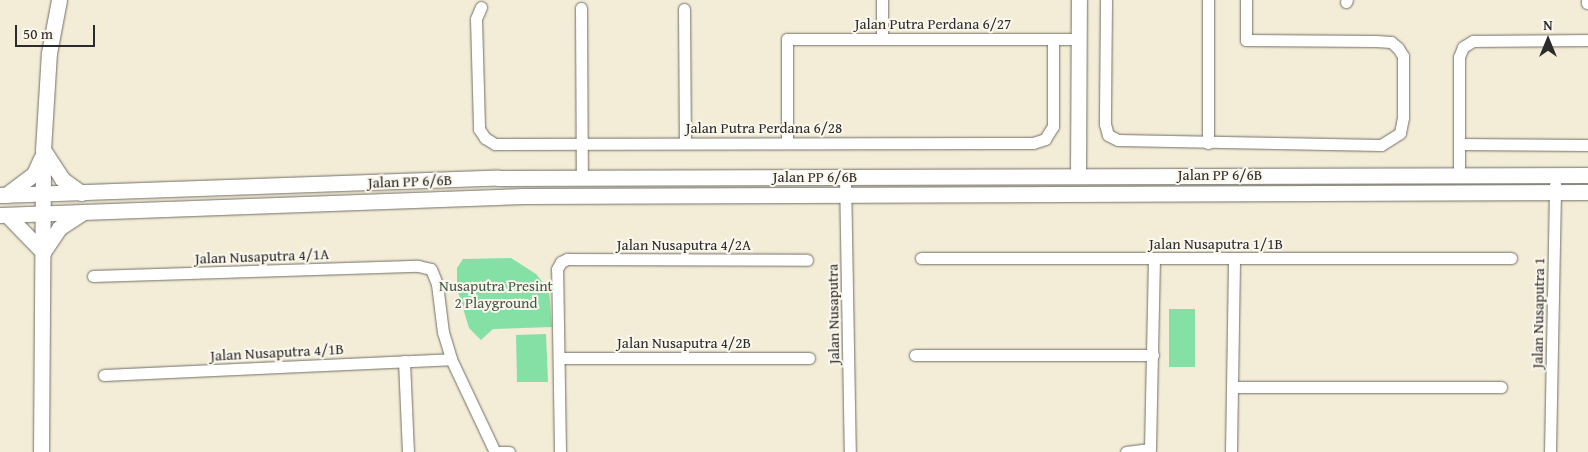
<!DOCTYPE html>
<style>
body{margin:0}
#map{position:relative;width:1588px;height:452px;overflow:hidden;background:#f3ecd6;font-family:"Gentium Book Plus",serif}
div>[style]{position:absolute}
.green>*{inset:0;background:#85e0a6}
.roads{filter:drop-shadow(0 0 1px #716f67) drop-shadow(0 0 1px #716f67)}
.minor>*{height:11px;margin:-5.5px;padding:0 5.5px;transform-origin:5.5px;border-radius:5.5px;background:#fff}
.tertiary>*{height:15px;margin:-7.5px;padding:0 7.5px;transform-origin:7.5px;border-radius:7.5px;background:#fff}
span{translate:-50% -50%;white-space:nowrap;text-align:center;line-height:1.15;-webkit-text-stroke:4px #fbf7ec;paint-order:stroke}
.street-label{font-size:15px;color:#2b2b2b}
.park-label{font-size:15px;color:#42584a}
.north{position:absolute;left:1523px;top:15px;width:50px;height:50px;-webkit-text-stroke:4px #fbf7ec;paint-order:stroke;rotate:0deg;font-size:14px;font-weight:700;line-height:20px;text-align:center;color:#2b2b2b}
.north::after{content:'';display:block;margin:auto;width:18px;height:22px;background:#2b2b2b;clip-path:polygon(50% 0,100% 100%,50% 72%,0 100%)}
.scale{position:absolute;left:15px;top:25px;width:80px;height:22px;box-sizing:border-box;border:2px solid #2b2b2b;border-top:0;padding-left:6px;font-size:15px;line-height:18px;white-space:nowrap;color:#2b2b2b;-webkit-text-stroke:4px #fbf7ec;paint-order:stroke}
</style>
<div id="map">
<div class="green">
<div style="clip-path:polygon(511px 258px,536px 274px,549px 290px,552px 327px,493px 329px,481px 340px,469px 328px,457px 288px,457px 268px,463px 259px)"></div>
<div style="clip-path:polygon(1169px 309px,1195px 309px,1195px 367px,1169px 367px)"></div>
<div style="clip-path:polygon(546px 334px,548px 382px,517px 382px,516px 335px)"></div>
</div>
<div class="roads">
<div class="minor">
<div style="left:882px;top:0;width:39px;rotate:90deg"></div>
<div style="left:1106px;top:0;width:124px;rotate:90.5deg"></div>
<div style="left:1105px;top:124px;width:11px;rotate:75deg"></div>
<div style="left:1108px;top:135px;width:11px;rotate:27deg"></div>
<div style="left:1118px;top:140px;width:263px;rotate:1.1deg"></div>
<div style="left:1381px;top:145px;width:22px;rotate:-32deg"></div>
<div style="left:1400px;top:133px;width:16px;rotate:-79deg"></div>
<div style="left:1403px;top:117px;width:61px;rotate:-90deg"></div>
<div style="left:1403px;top:56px;width:9px;rotate:-122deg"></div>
<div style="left:1398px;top:48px;width:9px;rotate:-139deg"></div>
<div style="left:1391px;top:42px;width:15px;rotate:-176deg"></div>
<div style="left:1376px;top:41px;width:130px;rotate:-179.6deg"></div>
<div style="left:1246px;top:40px;width:40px;rotate:-90deg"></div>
<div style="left:1587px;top:0;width:3px;rotate:90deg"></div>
<div style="left:1346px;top:2px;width:2px;rotate:-63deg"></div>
<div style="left:481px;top:7px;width:13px;rotate:113deg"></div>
<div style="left:476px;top:19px;width:110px;rotate:88.4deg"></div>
<div style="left:479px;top:129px;width:11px;rotate:56deg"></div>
<div style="left:485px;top:138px;width:12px;rotate:31deg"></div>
<div style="left:495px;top:144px;width:538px;rotate:-0.11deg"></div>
<div style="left:1033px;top:143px;width:13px;rotate:-18deg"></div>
<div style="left:1045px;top:139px;width:15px;rotate:-58deg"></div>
<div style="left:1053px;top:126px;width:87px;rotate:-90deg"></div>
<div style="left:581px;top:8px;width:170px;rotate:89.7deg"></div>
<div style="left:684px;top:9px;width:134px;rotate:89.6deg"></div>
<div style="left:787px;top:143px;width:104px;rotate:-90deg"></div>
<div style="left:787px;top:39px;width:292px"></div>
<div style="left:1208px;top:143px;width:143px;rotate:-90deg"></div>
<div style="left:1459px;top:144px;width:129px;rotate:0.4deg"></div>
<div style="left:1459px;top:174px;width:117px;rotate:-90deg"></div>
<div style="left:1459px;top:57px;width:11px;rotate:-68deg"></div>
<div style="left:1463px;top:47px;width:12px;rotate:-31deg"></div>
<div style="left:1473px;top:41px;width:115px;rotate:-0.5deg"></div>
<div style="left:845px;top:176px;width:276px;rotate:89deg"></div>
<div style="left:921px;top:258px;width:590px"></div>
<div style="left:93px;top:276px;width:325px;rotate:-1.8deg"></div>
<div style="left:418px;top:266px;width:13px;rotate:13deg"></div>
<div style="left:431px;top:269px;width:16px;rotate:68deg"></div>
<div style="left:437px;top:284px;width:48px;rotate:82.9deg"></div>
<div style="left:443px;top:332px;width:28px;rotate:73deg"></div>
<div style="left:451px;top:359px;width:103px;rotate:64.7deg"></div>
<div style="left:915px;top:355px;width:238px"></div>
<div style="left:559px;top:358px;width:250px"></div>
<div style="left:404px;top:361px;width:91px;rotate:87.5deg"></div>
<div style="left:104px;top:375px;width:347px;rotate:-2.6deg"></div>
<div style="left:1233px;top:387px;width:268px"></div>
<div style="left:498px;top:452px;width:11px"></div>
<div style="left:560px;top:452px;width:183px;rotate:-90.9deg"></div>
<div style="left:557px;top:269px;width:8px;rotate:-60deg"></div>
<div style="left:561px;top:262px;width:7px;rotate:-27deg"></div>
<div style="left:567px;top:259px;width:240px;rotate:0.2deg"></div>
<div style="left:1126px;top:452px;width:24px;rotate:-7deg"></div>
<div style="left:1150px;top:449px;width:189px;rotate:-88.8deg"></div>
<div style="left:1231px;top:452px;width:193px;rotate:-89.1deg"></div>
<div style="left:1550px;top:452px;width:268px;rotate:-88.9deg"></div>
</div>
<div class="tertiary">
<div style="left:44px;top:151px;width:33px;rotate:57deg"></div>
<div style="left:62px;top:179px;width:24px;rotate:36deg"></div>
<div style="left:1078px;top:176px;width:176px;rotate:-89.7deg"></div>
<div style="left:0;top:195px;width:498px;rotate:-2deg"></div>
<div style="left:498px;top:178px;width:1090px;rotate:-0.16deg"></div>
<div style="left:6px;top:195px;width:35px;rotate:-37deg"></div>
<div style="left:34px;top:174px;width:17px;rotate:-66deg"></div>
<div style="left:0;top:215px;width:524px;rotate:-2.08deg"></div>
<div style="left:524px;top:196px;width:1064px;rotate:-0.22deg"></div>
<div style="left:7px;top:215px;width:52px;rotate:45.8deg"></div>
<div style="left:43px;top:252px;width:29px;rotate:-56deg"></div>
<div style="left:59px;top:228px;width:27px;rotate:-33deg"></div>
<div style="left:41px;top:452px;width:302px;rotate:-89.6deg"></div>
<div style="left:43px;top:150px;width:97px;rotate:-86.5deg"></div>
<div style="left:49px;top:53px;width:54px;rotate:-79.3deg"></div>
</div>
</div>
<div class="street-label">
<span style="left:933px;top:24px">Jalan Putra Perdana 6/27</span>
<span style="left:764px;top:128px">Jalan Putra Perdana 6/28</span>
<span style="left:1220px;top:175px">Jalan PP 6/6B</span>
<span style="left:815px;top:177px">Jalan PP 6/6B</span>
<span style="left:410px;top:181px;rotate:-2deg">Jalan PP 6/6B</span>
<span style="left:1216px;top:244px">Jalan Nusaputra 1/1B</span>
<span style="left:684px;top:245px">Jalan Nusaputra 4/2A</span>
<span style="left:262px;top:256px;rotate:-2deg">Jalan Nusaputra 4/1A</span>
<span style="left:1538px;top:313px;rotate:-89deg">Jalan Nusaputra 1</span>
<span style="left:833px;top:314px;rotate:-91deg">Jalan Nusaputra</span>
<span style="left:684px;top:343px">Jalan Nusaputra 4/2B</span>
<span style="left:277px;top:352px;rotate:-3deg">Jalan Nusaputra 4/1B</span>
</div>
<div class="park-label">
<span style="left:496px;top:294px">Nusaputra Presint<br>2 Playground</span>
</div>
<div class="north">N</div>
<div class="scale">50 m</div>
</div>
